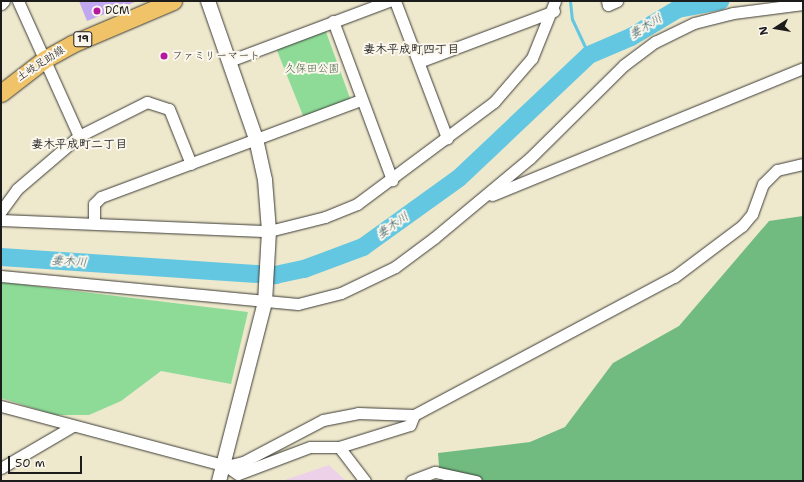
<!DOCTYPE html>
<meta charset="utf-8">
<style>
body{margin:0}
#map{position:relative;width:804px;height:482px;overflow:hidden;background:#eee8cc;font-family:"Shantell Sans","Klee One",sans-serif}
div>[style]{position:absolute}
.built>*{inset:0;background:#edd1e9}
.green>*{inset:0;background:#8edb98}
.forest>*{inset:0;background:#72bb80}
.stream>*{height:3px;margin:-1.5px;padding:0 1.5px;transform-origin:1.5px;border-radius:1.5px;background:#63c7e1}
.river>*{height:18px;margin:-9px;padding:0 9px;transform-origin:9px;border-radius:9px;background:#63c7e1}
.building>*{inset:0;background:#c1a6f0}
.roads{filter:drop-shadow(0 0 1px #3c3b36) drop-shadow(0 0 1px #3c3b36)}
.minor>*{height:11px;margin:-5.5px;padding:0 5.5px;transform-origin:5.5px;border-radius:5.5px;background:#fff}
.tertiary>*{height:14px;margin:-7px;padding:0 7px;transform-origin:7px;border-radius:7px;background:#fff}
.primary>*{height:17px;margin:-8.5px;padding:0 8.5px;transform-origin:8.5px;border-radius:8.5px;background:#f0c369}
.dots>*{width:11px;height:11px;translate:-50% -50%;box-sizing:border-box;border:2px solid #fbf7ec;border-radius:50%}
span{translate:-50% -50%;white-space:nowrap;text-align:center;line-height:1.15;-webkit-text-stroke:4px #fbf7ec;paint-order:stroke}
.shield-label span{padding:1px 3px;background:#fbf7ec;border:1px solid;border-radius:3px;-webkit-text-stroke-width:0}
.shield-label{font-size:10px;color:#1c1c1c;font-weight:700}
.poi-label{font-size:11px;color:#1c1c1c}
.left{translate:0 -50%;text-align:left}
.street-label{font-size:11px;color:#1c1c1c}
.park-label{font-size:11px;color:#445f47}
.water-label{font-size:12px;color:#355861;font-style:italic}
.neighbourhood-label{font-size:12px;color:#1c1c1c;font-weight:700}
.frame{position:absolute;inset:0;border:2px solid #1c1c1c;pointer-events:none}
.north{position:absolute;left:756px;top:8px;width:40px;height:40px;-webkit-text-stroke:3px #fbf7ec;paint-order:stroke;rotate:258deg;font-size:11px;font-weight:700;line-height:16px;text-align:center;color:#1c1c1c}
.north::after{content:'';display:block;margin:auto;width:14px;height:18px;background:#1c1c1c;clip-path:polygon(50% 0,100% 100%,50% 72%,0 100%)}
.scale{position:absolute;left:8px;top:456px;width:74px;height:18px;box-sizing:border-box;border:2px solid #1c1c1c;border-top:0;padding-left:5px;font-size:12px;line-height:14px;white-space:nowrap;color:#1c1c1c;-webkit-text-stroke:3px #fbf7ec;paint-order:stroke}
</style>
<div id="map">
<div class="built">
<div style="clip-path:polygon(329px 465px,346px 481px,282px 481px)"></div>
</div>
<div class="green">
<div style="clip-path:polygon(325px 29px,351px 101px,304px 118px,276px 48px)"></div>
<div style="clip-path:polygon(1px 282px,248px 312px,231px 384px,161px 371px,121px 401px,89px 415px,55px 415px,1px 398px)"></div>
</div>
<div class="forest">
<div style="clip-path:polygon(803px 216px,803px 481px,440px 481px,438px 453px,530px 442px,565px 427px,613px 363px,679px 326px,769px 221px)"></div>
</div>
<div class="stream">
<div style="left:570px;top:1px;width:18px;rotate:84deg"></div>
<div style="left:572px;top:19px;width:40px;rotate:65deg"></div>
</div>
<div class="river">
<div style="left:1px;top:257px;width:275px;rotate:3.8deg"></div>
<div style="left:275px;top:275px;width:30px;rotate:-12deg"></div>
<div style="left:304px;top:269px;width:63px;rotate:-20.4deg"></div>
<div style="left:363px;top:247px;width:118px;rotate:-35.7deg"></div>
<div style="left:459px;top:178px;width:179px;rotate:-43.4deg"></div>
<div style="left:589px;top:55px;width:46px;rotate:-23.2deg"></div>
<div style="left:631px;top:37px;width:55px;rotate:-30.8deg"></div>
<div style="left:678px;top:9px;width:43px;rotate:-10.8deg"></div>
</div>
<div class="building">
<div style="clip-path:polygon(79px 1px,135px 1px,135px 2px,87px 21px)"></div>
</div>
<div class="roads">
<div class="minor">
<div style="left:18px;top:1px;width:148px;rotate:65.7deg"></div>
<div style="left:395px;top:1px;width:147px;rotate:69.2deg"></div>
<div style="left:607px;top:1px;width:4px;rotate:76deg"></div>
<div style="left:608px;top:5px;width:10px;rotate:-24deg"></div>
<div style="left:1px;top:4px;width:4px;rotate:-45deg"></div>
<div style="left:333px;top:21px;width:170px;rotate:69.6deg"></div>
<div style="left:229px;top:61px;width:171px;rotate:-20.6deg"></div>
<div style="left:421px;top:61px;width:142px;rotate:-20.6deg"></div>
<div style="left:492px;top:195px;width:336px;rotate:-22.2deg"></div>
<div style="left:1px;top:211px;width:27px;rotate:-54deg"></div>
<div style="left:17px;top:189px;width:82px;rotate:-40.5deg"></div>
<div style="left:79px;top:136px;width:76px;rotate:-26.6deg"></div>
<div style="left:147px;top:102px;width:23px;rotate:18deg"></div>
<div style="left:169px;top:109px;width:59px;rotate:68.2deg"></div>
<div style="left:1px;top:220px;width:268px;rotate:2.4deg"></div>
<div style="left:269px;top:231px;width:58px;rotate:-14deg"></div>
<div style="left:325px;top:217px;width:35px;rotate:-22deg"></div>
<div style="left:357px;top:204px;width:171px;rotate:-36.7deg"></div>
<div style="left:494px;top:102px;width:58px;rotate:-49.2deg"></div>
<div style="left:532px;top:58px;width:61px;rotate:-68deg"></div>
<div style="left:94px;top:223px;width:19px;rotate:-90deg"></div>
<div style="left:94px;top:204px;width:10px;rotate:-45deg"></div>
<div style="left:101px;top:197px;width:277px;rotate:-20.5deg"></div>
<div style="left:1px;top:276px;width:298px;rotate:5.4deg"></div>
<div style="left:298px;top:304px;width:44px;rotate:-14.3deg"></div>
<div style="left:341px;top:293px;width:60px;rotate:-25.7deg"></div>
<div style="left:395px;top:267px;width:49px;rotate:-36.6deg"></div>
<div style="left:434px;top:238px;width:125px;rotate:-39.8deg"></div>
<div style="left:530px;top:158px;width:132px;rotate:-44.7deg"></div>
<div style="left:624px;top:65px;width:39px;rotate:-37deg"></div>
<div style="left:655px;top:42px;width:43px;rotate:-26deg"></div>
<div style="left:694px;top:23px;width:40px;rotate:-14.4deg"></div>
<div style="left:733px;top:13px;width:71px;rotate:-7.3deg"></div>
<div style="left:1px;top:406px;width:233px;rotate:14.9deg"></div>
<div style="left:226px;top:466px;width:14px;rotate:34deg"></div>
<div style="left:238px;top:474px;width:77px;rotate:-20.6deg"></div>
<div style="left:310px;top:447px;width:29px"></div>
<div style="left:339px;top:447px;width:74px;rotate:-17.2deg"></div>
<div style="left:410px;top:425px;width:11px;rotate:-68deg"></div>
<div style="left:414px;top:415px;width:294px;rotate:-28deg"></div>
<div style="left:674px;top:277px;width:85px;rotate:-36.9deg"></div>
<div style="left:742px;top:226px;width:16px;rotate:-50deg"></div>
<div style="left:752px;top:214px;width:32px;rotate:-70deg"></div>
<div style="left:763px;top:184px;width:20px;rotate:-45deg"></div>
<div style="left:777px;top:170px;width:27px;rotate:-13deg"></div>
<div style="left:339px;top:447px;width:43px;rotate:52.6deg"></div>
<div style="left:226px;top:466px;width:17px;rotate:-13deg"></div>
<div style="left:243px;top:462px;width:90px;rotate:-27.7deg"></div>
<div style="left:323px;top:420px;width:36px;rotate:-11deg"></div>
<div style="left:358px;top:413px;width:56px;rotate:2deg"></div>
<div style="left:1px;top:468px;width:83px;rotate:-30.3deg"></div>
<div style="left:411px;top:481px;width:26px;rotate:-21deg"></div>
<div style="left:435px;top:472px;width:42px;rotate:12.4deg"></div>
</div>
<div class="tertiary">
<div style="left:208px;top:1px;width:146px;rotate:70.8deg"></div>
<div style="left:256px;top:139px;width:42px;rotate:77.6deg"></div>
<div style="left:265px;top:180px;width:51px;rotate:85.5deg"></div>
<div style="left:269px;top:231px;width:71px;rotate:93.2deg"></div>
<div style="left:265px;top:302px;width:185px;rotate:104.4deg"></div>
</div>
<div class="primary">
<div style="left:1px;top:93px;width:56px;rotate:-37.7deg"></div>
<div style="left:45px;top:59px;width:31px;rotate:-29deg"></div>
<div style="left:72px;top:44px;width:110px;rotate:-23.1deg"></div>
</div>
</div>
<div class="dots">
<div style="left:97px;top:11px;background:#b5179e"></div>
<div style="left:164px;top:56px;background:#b5179e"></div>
</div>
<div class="shield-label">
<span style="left:83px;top:39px">19</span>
</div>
<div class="poi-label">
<span class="left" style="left:105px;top:11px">DCM</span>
<span class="left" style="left:172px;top:56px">ファミリーマート</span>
</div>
<div class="street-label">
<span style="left:41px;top:64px;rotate:-33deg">土岐足助線</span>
</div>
<div class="park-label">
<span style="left:312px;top:69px">久保田公園</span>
</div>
<div class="water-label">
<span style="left:646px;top:27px;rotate:-31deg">妻木川</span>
<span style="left:393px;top:226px;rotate:-35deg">妻木川</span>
<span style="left:69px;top:262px;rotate:4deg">妻木川</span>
</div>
<div class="neighbourhood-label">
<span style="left:411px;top:50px">妻木平成町四丁目</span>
<span style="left:79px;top:145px">妻木平成町二丁目</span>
</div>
<div class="frame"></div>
<div class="north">N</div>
<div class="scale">50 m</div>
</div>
